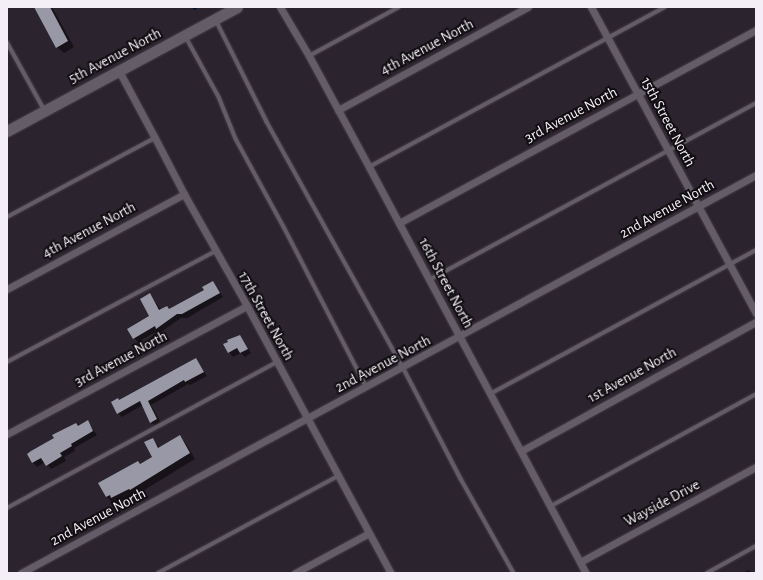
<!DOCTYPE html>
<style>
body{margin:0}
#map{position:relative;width:763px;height:580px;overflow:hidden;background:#2b232d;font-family:"Alegreya Sans",sans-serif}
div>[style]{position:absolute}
.shadow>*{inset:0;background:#0007}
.stream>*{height:2.5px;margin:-1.25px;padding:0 1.25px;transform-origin:1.25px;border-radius:1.25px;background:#001033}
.building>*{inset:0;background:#9898a6}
.roads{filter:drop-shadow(0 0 1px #443e46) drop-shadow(0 0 1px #443e46)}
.lane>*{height:3.5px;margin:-1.75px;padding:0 1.75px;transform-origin:1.75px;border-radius:1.75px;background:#645c67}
.street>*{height:7px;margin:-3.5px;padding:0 3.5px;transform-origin:3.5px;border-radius:3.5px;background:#645c67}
.secondary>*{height:11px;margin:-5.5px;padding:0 5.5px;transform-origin:5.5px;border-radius:5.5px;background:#645c67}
span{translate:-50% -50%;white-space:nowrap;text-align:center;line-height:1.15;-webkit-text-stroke:4px #110e12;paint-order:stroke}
.street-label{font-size:15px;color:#f4eff6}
.frame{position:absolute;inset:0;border:8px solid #f4eff6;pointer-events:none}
</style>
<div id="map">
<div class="shadow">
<div style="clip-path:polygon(35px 7px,52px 7px,74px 47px,64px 53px,57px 47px)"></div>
<div style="clip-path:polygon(213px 282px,223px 297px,187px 318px,181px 318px,161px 332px,159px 330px,138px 342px,134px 338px,150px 317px,150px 295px,161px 310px,169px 310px,205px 290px)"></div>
<div style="clip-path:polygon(240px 336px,251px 353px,245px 357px,241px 353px,233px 357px,229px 352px)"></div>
<div style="clip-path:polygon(196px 360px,207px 376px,190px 385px,188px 384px,151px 405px,161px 423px,155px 426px,151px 422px,143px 405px,122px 417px,118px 413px,119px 401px)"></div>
<div style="clip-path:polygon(87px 422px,97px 435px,74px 448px,75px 451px,64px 457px,66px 461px,51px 469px,45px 462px,37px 467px,33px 463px,28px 454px)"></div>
<div style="clip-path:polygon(179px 437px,185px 442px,195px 459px,136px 495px,135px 494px,117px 503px,115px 501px,112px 502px,107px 497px,99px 484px,153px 457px,152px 439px,160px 448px)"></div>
<div style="clip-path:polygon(749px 570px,752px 573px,742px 573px)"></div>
</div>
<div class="stream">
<div style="left:194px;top:7px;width:1px;rotate:45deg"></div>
</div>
<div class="building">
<div style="clip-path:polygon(34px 7px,50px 7px,68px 41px,56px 48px)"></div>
<div style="clip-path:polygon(213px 281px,220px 293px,182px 314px,177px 314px,156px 329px,155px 326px,133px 339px,127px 329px,149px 316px,140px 299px,150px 293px,159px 310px,167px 306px,169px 309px,204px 290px,202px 287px)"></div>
<div style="clip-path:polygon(240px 335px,248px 349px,240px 353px,237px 348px,228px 353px,223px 344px,228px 342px,227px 340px)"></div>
<div style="clip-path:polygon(196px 358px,204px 372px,185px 382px,184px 380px,148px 401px,157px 419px,150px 423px,140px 401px,117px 414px,111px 402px,118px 398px,119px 400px)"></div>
<div style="clip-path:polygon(88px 420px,93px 431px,71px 444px,72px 446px,60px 453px,62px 456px,46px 466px,41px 458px,32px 463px,27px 454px,31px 451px,54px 438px,52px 435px,76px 423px,78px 426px)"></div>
<div style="clip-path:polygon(180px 435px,190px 453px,130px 490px,129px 489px,111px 498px,110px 495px,106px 497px,98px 483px,138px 461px,140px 464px,152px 457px,144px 442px,153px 438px,158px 448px)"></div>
</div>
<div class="roads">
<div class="lane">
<div style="left:216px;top:20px;width:114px;rotate:63.4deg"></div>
<div style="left:267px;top:122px;width:280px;rotate:61deg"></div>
<div style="left:403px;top:367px;width:126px;rotate:62.6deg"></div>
<div style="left:461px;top:479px;width:108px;rotate:60.6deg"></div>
<div style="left:186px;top:37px;width:68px;rotate:61.2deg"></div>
<div style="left:219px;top:97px;width:45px;rotate:68deg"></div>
<div style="left:236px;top:139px;width:100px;rotate:61.4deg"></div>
<div style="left:284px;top:227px;width:179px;rotate:62.7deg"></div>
<div style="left:7px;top:42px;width:77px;rotate:61.1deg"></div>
<div style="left:309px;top:56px;width:102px;rotate:-28.6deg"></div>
<div style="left:369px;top:167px;width:336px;rotate:-28.4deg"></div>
<div style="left:7px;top:217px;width:168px;rotate:-28.1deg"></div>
<div style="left:429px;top:280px;width:372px;rotate:-28.4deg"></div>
<div style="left:7px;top:362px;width:237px;rotate:-28deg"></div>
<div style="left:490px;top:394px;width:302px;rotate:-28.4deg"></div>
<div style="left:551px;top:506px;width:234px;rotate:-28.6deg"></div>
<div style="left:7px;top:508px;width:307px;rotate:-28.4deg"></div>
<div style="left:158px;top:573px;width:204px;rotate:-28.3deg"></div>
<div style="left:707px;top:573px;width:56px;rotate:-28.9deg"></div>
</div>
<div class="street">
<div style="left:280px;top:7px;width:57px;rotate:59.4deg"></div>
<div style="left:309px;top:56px;width:126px;rotate:61.6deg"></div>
<div style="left:369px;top:167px;width:460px;rotate:61.9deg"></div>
<div style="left:591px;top:7px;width:348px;rotate:61.7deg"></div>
<div style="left:119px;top:71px;width:76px;rotate:61.8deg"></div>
<div style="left:155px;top:138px;width:63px;rotate:62.6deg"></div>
<div style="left:184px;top:194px;width:129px;rotate:60.6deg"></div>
<div style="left:247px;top:306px;width:303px;rotate:61.7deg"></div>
<div style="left:338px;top:110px;width:216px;rotate:-28.5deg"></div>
<div style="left:399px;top:223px;width:406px;rotate:-28.4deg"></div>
<div style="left:7px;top:289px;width:201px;rotate:-28.2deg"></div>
<div style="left:7px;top:434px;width:272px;rotate:-28.1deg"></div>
<div style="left:521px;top:451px;width:268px;rotate:-28.8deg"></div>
<div style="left:580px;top:562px;width:200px;rotate:-28.4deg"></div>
<div style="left:21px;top:573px;width:836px;rotate:-28.44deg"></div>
<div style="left:295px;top:573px;width:84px;rotate:-28.4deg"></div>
</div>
<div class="secondary">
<div style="left:7px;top:131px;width:261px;rotate:-28.3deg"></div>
</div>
</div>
<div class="street-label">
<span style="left:427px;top:47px;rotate:-28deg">4th Avenue North</span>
<span style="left:115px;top:56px;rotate:-28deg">5th Avenue North</span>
<span style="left:571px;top:115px;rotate:-28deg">3rd Avenue North</span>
<span style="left:668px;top:122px;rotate:62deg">15th Street North</span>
<span style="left:667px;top:209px;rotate:-29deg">2nd Avenue North</span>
<span style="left:89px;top:230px;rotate:-28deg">4th Avenue North</span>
<span style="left:446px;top:283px;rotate:62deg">16th Street North</span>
<span style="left:266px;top:316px;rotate:61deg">17th Street North</span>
<span style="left:121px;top:359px;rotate:-28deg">3rd Avenue North</span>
<span style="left:383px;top:364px;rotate:-28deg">2nd Avenue North</span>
<span style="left:632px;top:375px;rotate:-29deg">1st Avenue North</span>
<span style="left:662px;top:503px;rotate:-28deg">Wayside Drive</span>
<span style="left:98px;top:517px;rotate:-28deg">2nd Avenue North</span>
</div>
<div class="frame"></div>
</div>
